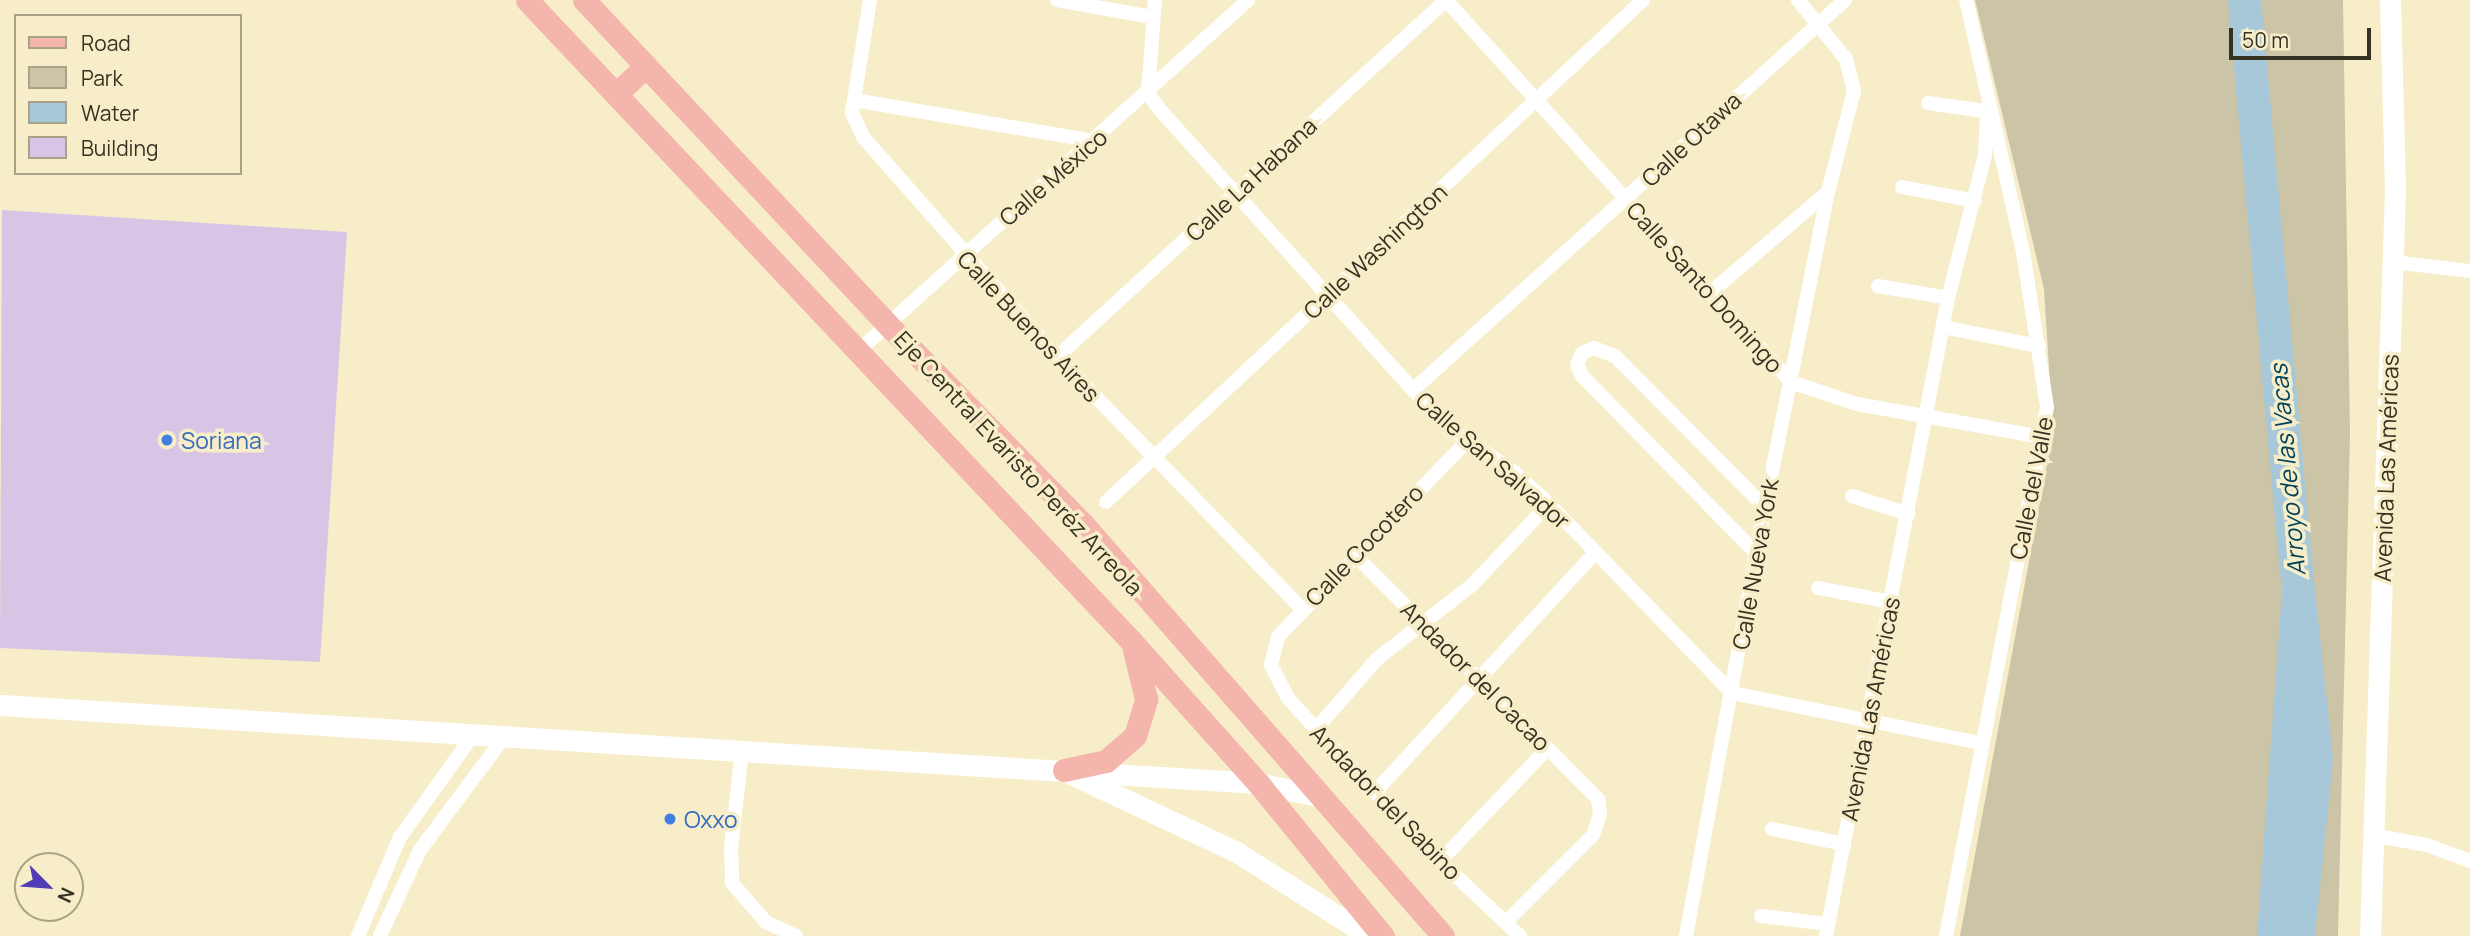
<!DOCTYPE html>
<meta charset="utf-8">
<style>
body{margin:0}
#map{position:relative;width:2470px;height:936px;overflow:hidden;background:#f7eec9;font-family:Manrope,sans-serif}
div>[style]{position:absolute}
.green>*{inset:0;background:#ccc4a6}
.water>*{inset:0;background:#a7c8d9}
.river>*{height:33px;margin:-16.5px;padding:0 16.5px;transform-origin:16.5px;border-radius:16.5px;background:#a7c8d9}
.building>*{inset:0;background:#d8c4e5}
.street>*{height:14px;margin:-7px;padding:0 7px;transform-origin:7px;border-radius:7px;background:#fff}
.secondary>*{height:21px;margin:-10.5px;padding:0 10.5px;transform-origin:10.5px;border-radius:10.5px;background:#fff}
.primary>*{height:23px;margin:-11.5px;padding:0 11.5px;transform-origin:11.5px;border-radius:11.5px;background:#f4b6ac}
.dots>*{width:19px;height:19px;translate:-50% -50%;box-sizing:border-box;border:4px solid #f7eec9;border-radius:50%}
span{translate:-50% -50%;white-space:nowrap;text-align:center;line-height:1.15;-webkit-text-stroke:7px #f7eec9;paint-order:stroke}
.street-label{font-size:23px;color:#353123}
.shop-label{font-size:23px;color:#366cbe}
.left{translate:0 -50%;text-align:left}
.water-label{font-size:24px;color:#00435b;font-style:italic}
.legend{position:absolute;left:14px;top:14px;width:228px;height:161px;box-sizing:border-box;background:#f7eec9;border:2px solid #a9a287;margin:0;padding:9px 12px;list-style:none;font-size:21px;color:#353123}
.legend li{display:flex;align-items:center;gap:14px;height:35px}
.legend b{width:35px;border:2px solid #a9a287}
.north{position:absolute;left:14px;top:852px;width:70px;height:70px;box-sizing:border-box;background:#f7eec9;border:2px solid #a9a287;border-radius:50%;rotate:115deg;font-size:19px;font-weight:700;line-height:28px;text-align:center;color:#353123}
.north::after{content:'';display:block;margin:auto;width:24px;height:32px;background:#503db5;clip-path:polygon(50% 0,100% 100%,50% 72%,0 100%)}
.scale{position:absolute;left:2229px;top:28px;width:142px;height:32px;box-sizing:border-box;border:4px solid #353123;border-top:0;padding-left:9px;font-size:21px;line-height:24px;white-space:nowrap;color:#353123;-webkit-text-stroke:5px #f7eec9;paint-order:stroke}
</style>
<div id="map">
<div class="green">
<div style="clip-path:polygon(1975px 0,2343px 0,2350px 433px,2338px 936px,1960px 936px,2053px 431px,2044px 289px)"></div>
</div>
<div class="water">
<div style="clip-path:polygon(2292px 529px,2312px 562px,2333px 759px,2315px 936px,2257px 936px,2284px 563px)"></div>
</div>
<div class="river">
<div style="left:2244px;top:0;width:575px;rotate:84.81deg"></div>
</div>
<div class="building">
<div style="clip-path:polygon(2px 210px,347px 232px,320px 662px,0 648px)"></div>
</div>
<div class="street">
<div style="left:870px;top:0;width:114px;rotate:99.1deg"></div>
<div style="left:852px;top:113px;width:26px;rotate:65deg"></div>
<div style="left:863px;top:137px;width:293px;rotate:48.6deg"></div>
<div style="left:1057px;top:357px;width:351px;rotate:45.8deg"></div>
<div style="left:1057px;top:0;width:97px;rotate:10.1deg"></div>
<div style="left:1155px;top:0;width:94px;rotate:94.3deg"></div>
<div style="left:1148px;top:94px;width:21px;rotate:53deg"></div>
<div style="left:1161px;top:111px;width:376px;rotate:47.9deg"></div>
<div style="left:1413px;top:390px;width:58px;rotate:45deg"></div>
<div style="left:1454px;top:431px;width:73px;rotate:34.3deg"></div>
<div style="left:1514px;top:472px;width:47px;rotate:42.4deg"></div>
<div style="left:1549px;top:504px;width:263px;rotate:45.9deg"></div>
<div style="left:1732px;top:693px;width:253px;rotate:11.4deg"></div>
<div style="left:854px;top:100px;width:243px;rotate:9.7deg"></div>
<div style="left:1928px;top:103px;width:64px;rotate:8.1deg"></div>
<div style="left:1902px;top:187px;width:74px;rotate:10.9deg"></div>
<div style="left:2393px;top:262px;width:78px;rotate:6.7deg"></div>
<div style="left:1878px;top:286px;width:71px;rotate:9.7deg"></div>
<div style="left:1710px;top:293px;width:155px;rotate:-40.6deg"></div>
<div style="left:1943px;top:327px;width:98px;rotate:11.2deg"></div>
<div style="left:856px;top:353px;width:528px;rotate:-42deg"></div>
<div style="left:1057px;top:357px;width:528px;rotate:-42.54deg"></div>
<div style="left:1446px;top:0;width:515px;rotate:47.91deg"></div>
<div style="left:1791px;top:382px;width:70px;rotate:18.4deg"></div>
<div style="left:1857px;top:404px;width:189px;rotate:10.1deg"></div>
<div style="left:1413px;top:390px;width:582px;rotate:-42.08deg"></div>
<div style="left:1467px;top:441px;width:272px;rotate:134deg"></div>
<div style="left:1278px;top:637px;width:29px;rotate:104deg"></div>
<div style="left:1271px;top:665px;width:37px;rotate:63deg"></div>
<div style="left:1288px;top:698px;width:42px;rotate:47.9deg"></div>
<div style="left:1316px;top:729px;width:181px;rotate:46.8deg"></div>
<div style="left:1440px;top:861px;width:110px;rotate:43.2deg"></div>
<div style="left:1852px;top:496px;width:59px;rotate:17.8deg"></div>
<div style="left:1106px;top:502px;width:735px;rotate:-43.07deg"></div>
<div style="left:1354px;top:554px;width:346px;rotate:45.1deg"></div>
<div style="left:1598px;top:799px;width:15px;rotate:82deg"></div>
<div style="left:1600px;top:814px;width:22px;rotate:108deg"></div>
<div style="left:1593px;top:835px;width:123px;rotate:135deg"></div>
<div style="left:1757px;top:554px;width:250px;rotate:-134.5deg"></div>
<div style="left:1582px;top:376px;width:12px;rotate:-114deg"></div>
<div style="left:1577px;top:365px;width:13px;rotate:-67deg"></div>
<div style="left:1582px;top:353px;width:13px;rotate:-23deg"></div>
<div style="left:1594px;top:348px;width:22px;rotate:21deg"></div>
<div style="left:1615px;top:356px;width:213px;rotate:45.2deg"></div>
<div style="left:1818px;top:588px;width:74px;rotate:10.9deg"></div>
<div style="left:1316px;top:729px;width:93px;rotate:-48.9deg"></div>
<div style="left:1377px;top:659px;width:120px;rotate:-37.9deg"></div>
<div style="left:1472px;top:585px;width:112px;rotate:-46.5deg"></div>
<div style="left:742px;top:751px;width:98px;rotate:96.5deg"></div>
<div style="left:731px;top:848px;width:35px;rotate:88deg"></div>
<div style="left:732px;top:883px;width:52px;rotate:48.9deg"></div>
<div style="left:766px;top:922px;width:33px;rotate:25deg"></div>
<div style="left:1375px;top:792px;width:325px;rotate:-47.4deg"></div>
<div style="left:1772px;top:829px;width:74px;rotate:11.8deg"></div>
<div style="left:2372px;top:835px;width:56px;rotate:10.3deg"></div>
<div style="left:2427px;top:845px;width:46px;rotate:20.4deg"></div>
<div style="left:1440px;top:861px;width:155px;rotate:-46.3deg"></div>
<div style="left:1761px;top:916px;width:67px;rotate:6.8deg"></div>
<div style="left:358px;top:936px;width:108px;rotate:-67deg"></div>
<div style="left:400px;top:837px;width:125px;rotate:-54.4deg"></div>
<div style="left:380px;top:936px;width:95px;rotate:-65.1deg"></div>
<div style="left:420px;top:850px;width:142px;rotate:-53.3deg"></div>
<div style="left:1686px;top:936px;width:436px;rotate:-79.6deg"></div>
<div style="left:1765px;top:507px;width:321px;rotate:-78.7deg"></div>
<div style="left:1828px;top:192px;width:104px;rotate:-75.6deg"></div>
<div style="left:1854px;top:91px;width:33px;rotate:-104deg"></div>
<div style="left:1846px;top:59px;width:76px;rotate:-129.1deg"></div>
<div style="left:1826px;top:936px;width:650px;rotate:-79.17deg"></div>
<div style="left:1948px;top:298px;width:148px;rotate:-75.5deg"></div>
<div style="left:1985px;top:155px;width:38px;rotate:-87deg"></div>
<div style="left:1946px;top:936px;width:539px;rotate:-79.19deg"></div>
<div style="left:2047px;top:407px;width:157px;rotate:-98.8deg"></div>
<div style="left:2023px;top:252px;width:258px;rotate:-102.7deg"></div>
</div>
<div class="secondary">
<div style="left:0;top:705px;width:1260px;rotate:3.55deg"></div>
<div style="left:1258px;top:783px;width:61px;rotate:12.2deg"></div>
<div style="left:1069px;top:773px;width:183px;rotate:25.2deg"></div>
<div style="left:1235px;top:851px;width:159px;rotate:32.4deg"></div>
<div style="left:2370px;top:936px;width:745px;rotate:-88.08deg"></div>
<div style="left:2395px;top:191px;width:191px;rotate:-91.5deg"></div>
</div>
<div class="primary">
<div style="left:527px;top:0;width:881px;rotate:46.7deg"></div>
<div style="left:1131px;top:641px;width:191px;rotate:48.2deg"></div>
<div style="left:1258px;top:783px;width:198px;rotate:50.8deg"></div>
<div style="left:584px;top:0;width:445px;rotate:46.9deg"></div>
<div style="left:888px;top:325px;width:279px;rotate:45.6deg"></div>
<div style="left:1083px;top:524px;width:547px;rotate:48.85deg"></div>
<div style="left:616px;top:94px;width:41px;rotate:-43deg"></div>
<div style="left:1064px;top:770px;width:43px;rotate:-12.1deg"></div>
<div style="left:1106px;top:761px;width:38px;rotate:-41deg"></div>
<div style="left:1135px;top:736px;width:39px;rotate:-73deg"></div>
<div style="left:1146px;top:699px;width:50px;rotate:-103.8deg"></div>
</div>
<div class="dots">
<div style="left:167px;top:440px;background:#3f7fe0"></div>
<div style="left:670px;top:819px;background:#3f7fe0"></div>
</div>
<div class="street-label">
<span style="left:1691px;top:139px;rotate:-43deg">Calle Otawa</span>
<span style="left:1053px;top:177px;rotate:-41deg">Calle México</span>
<span style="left:1251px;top:179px;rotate:-43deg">Calle La Habana</span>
<span style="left:1375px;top:251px;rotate:-43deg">Calle Washington</span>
<span style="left:1705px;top:287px;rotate:48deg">Calle Santo Domingo</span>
<span style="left:1029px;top:326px;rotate:47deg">Calle Buenos Aires</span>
<span style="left:1493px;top:460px;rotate:41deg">Calle San Salvador</span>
<span style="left:1019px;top:463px;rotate:47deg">Eje Central Evaristo Peréz Arreola</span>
<span style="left:2386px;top:468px;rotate:-88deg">Avenida Las Américas</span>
<span style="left:2031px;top:488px;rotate:-79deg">Calle del Valle</span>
<span style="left:1364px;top:545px;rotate:-46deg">Calle Cocotero</span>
<span style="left:1755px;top:564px;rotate:-80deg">Calle Nueva York</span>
<span style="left:1476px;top:676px;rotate:45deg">Andador del Cacao</span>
<span style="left:1870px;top:709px;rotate:-79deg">Avenida Las Américas</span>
<span style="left:1386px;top:802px;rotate:46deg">Andador del Sabino</span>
</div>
<div class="shop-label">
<span class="left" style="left:181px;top:440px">Soriana</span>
<span class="left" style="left:684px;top:819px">Oxxo</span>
</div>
<div class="water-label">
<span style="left:2287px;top:470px;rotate:-95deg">Arroyo de las Vacas</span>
</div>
<ul class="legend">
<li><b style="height:9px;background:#f4b6ac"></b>Road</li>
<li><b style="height:19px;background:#ccc4a6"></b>Park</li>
<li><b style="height:19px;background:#a7c8d9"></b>Water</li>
<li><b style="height:19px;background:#d8c4e5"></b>Building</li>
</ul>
<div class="north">N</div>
<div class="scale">50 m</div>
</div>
